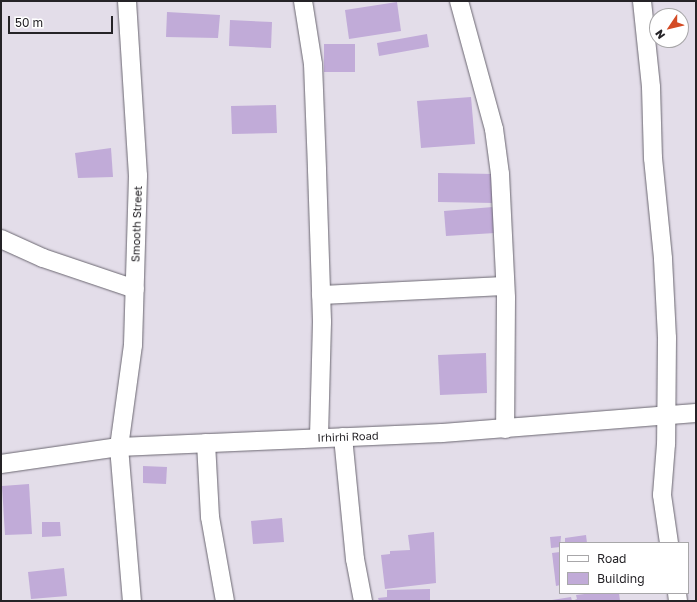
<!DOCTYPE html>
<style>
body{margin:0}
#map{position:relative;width:697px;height:602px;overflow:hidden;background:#e3dde9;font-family:"Golos Text",sans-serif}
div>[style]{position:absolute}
.building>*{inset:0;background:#c1abd8}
.roads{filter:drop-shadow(0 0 1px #6b6771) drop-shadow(0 0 1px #6b6771)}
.minor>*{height:18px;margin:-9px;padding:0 9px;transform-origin:9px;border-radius:9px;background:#fff}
span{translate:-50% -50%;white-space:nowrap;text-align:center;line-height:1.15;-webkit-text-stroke:3px #fff;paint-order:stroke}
.street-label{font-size:11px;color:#252327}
.frame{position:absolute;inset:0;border:2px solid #252327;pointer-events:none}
.legend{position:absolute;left:559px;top:542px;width:130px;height:52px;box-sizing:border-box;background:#fff;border:1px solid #a8a7a9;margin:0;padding:5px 7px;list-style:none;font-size:12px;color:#252327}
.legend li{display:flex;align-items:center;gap:8px;height:20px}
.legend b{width:20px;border:1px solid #a8a7a9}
.north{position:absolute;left:649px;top:8px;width:40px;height:40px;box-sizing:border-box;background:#fff;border:1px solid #a8a7a9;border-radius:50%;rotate:235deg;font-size:11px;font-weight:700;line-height:16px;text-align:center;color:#252327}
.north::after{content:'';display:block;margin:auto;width:14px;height:18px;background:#d44b25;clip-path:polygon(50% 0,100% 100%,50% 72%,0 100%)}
.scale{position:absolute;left:8px;top:16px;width:105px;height:18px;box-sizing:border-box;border:2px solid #252327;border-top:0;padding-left:5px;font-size:12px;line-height:14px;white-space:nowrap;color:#252327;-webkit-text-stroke:3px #fff;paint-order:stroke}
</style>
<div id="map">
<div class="building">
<div style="clip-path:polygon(397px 2px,401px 31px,349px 39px,345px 10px)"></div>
<div style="clip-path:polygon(167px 12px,220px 15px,218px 38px,166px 37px)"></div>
<div style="clip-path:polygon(230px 20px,272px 22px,271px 48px,229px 46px)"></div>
<div style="clip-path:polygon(427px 34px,429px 47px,379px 56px,377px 43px)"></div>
<div style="clip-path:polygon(324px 44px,355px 44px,355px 72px,324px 72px)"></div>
<div style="clip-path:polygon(471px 97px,475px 144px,421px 148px,417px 101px)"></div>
<div style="clip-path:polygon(276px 105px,277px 133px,232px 134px,231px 106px)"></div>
<div style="clip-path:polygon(111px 148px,113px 177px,78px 178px,75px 153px)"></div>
<div style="clip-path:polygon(438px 173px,494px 174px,494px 203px,438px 202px)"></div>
<div style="clip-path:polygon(493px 207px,495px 233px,446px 236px,444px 211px)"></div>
<div style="clip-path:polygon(486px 353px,487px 393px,440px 395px,438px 355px)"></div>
<div style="clip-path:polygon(143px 466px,167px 467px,166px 484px,143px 483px)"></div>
<div style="clip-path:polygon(29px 484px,32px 534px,5px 535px,2px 486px)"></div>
<div style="clip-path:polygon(282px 518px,284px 542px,253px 544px,251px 521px)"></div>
<div style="clip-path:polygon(42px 522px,60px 522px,61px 536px,42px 537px)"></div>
<div style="clip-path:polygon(434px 532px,436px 583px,385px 589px,381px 555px,390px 554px,390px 551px,410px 550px,408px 535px)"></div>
<div style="clip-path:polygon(586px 535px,587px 543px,565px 543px,565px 538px)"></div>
<div style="clip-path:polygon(561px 536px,560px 547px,551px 548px,550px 537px)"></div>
<div style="clip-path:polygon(560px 552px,560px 585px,556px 586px,552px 553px)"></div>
<div style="clip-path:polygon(64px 568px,67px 596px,31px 599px,28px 572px)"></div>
<div style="clip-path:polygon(430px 589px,430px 601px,379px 601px,378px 598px,387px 597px,387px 590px)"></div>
<div style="clip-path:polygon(593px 593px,619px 593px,620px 601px,572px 601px,577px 599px,576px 595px)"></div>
<div style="clip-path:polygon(571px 597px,572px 601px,552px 601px,552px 600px)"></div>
</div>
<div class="roads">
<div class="minor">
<div style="left:127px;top:1px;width:175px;rotate:86.4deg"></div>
<div style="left:138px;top:176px;width:169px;rotate:91.7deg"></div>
<div style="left:133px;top:345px;width:103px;rotate:97.8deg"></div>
<div style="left:119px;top:447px;width:155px;rotate:85.2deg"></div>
<div style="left:303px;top:1px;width:64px;rotate:81deg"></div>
<div style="left:313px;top:64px;width:106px;rotate:87.8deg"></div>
<div style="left:317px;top:170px;width:152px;rotate:88.1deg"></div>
<div style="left:322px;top:322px;width:116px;rotate:91.5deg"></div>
<div style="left:459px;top:1px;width:133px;rotate:74.7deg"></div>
<div style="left:494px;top:129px;width:45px;rotate:82.4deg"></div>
<div style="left:500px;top:174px;width:124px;rotate:87.2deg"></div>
<div style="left:506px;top:298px;width:131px;rotate:90.4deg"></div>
<div style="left:642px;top:1px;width:86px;rotate:84deg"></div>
<div style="left:651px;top:87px;width:71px;rotate:88.4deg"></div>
<div style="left:653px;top:158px;width:101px;rotate:84.3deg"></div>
<div style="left:663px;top:259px;width:79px;rotate:87.1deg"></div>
<div style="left:667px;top:338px;width:106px;rotate:90.5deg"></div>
<div style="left:666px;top:444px;width:51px;rotate:94.5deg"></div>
<div style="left:662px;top:495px;width:49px;rotate:81.7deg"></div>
<div style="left:1px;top:239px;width:46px;rotate:24.3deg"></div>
<div style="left:43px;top:258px;width:97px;rotate:18.6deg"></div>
<div style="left:321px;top:295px;width:184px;rotate:-2.8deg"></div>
<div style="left:343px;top:437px;width:123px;rotate:84.4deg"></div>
<div style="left:355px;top:559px;width:43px;rotate:79.2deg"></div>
<div style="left:206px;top:443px;width:74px;rotate:86.9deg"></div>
<div style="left:210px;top:517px;width:85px;rotate:79.9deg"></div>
<div style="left:1px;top:464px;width:119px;rotate:-8.2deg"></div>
<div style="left:119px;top:447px;width:323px;rotate:-2.5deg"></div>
<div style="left:442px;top:433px;width:255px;rotate:-4.5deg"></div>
<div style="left:677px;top:593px;width:8px;rotate:83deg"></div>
</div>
</div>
<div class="street-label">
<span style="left:137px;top:224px;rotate:-88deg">Smooth Street</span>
<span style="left:348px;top:437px;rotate:-2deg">Irhirhi Road</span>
</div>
<div class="frame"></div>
<ul class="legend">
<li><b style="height:5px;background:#fff"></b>Road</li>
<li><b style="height:11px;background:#c1abd8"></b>Building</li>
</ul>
<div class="north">N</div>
<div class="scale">50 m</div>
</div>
